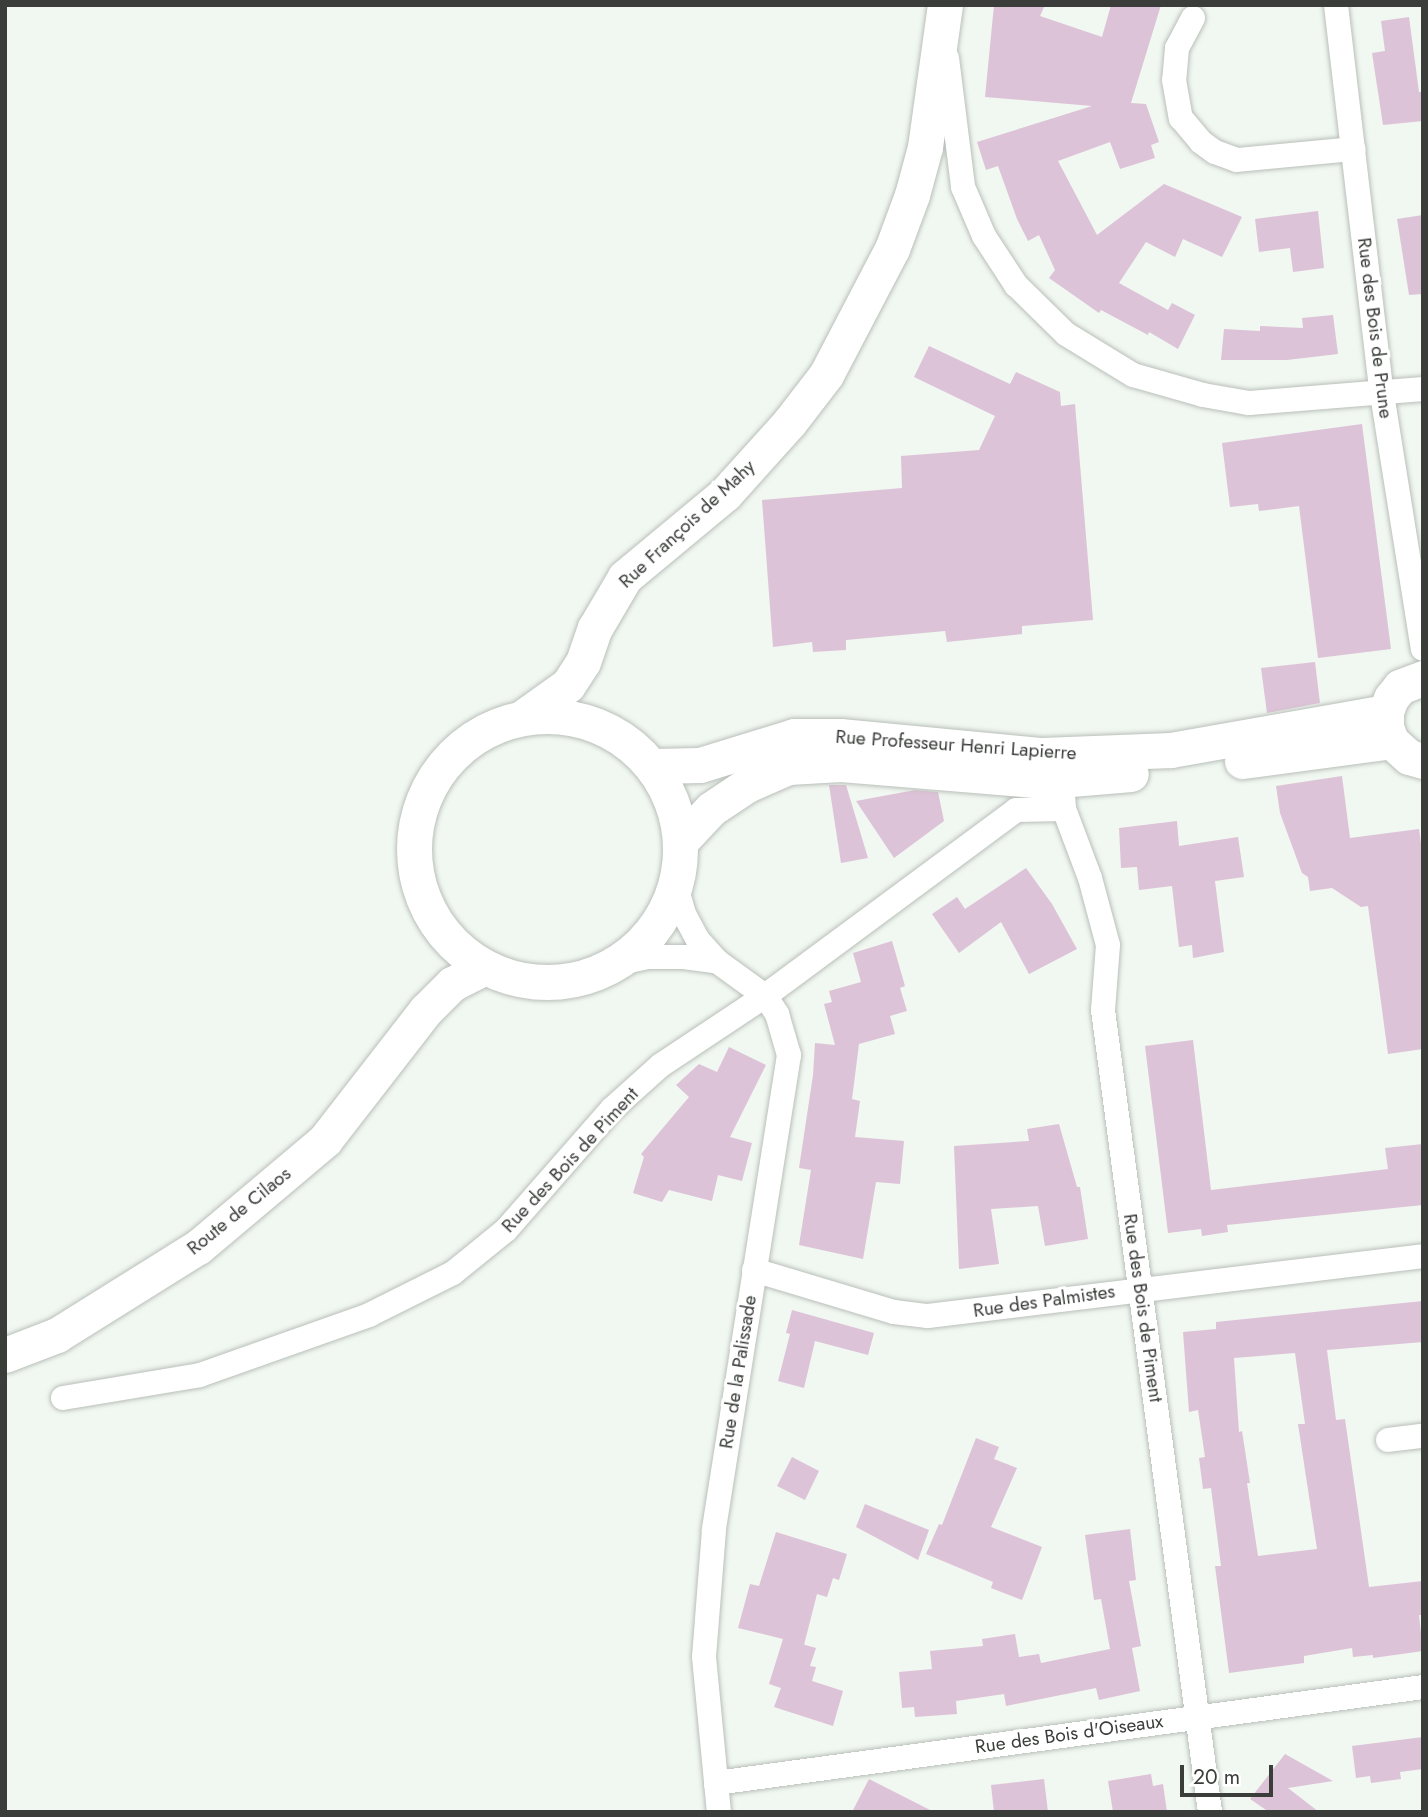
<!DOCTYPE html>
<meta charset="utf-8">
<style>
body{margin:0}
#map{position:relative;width:1428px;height:1817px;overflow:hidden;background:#f1f7f1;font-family:Jost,sans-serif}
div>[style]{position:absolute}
.building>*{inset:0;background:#ddc3d7}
.roads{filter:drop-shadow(0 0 2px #b9bfb9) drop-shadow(0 0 2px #b9bfb9)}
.street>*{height:24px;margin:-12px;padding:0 12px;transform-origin:12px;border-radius:12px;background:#fff}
.secondary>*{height:35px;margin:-17.5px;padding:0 17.5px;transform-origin:17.5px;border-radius:17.5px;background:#fff}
.secondary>.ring{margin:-17.5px;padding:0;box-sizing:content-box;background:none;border:35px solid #fff;border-radius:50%}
span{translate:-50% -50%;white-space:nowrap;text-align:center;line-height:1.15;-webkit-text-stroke:6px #fff;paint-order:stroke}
.street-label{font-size:19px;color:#3a3d3a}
.frame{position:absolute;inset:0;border:7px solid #3a3d3a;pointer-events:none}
.scale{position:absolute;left:1180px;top:1765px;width:93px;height:32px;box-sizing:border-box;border:4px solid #3a3d3a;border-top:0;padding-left:9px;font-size:21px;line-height:24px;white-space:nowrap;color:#3a3d3a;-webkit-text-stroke:5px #fff;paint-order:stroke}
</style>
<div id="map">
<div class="building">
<div style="clip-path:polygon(994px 5px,1045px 5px,1040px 16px,1102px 37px,1111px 5px,1161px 5px,1131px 103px,1146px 104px,1159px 142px,1151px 145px,1155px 158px,1120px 169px,1110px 142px,1058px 161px,1097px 235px,1164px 184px,1242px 217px,1222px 257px,1183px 239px,1175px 257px,1146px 242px,1119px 283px,1168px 310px,1172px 303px,1195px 315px,1178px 349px,1149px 332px,1148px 335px,1101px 310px,1099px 313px,1049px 278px,1055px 270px,1039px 235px,1028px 241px,1017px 219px,998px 166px,986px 170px,977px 142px,1092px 106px,985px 97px)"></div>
<div style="clip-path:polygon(1409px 17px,1419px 92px,1423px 92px,1423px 121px,1383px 125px,1372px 53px,1385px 51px,1381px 21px)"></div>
<div style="clip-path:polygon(1318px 211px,1324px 268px,1293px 272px,1290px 248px,1259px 252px,1255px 219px)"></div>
<div style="clip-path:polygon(1423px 215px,1423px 294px,1409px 295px,1397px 219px)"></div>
<div style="clip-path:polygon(1333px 315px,1338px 354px,1287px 360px,1221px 360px,1224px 329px,1260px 331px,1260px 326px,1303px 328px,1302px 318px)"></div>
<div style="clip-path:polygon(929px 346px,1010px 384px,1016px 372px,1060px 392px,1061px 406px,1075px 404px,1093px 620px,1022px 626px,1022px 634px,947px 642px,945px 631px,846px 640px,846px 650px,813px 652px,812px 642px,773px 647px,762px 500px,902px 488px,901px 456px,979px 450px,995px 416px,914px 377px)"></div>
<div style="clip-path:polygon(1362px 424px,1391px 649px,1318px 658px,1299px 506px,1259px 511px,1258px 504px,1230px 507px,1222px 443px)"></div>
<div style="clip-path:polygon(1315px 662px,1320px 703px,1267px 713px,1261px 668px)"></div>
<div style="clip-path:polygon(1342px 776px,1350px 838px,1419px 829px,1423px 858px,1423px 1049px,1388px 1054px,1368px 906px,1361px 907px,1332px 888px,1310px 891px,1308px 877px,1302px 873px,1280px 813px,1276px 786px)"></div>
<div style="clip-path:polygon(829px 785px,846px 785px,868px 858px,841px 863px)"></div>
<div style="clip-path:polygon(915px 790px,938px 792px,944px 821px,894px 858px,856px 801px)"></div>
<div style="clip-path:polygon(1177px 821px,1179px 846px,1238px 837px,1244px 877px,1215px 881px,1224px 952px,1193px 958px,1192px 945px,1179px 947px,1172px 886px,1139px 890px,1137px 867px,1121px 868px,1119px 828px)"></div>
<div style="clip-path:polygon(1026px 868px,1052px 904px,1077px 949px,1029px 974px,1001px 922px,959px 953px,932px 914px,957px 897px,965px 909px)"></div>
<div style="clip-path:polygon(892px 941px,905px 986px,900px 988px,907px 1011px,890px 1016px,895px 1034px,859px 1044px,852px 1099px,860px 1101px,855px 1137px,904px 1141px,900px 1184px,876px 1182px,863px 1259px,799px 1245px,811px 1170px,799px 1168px,813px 1075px,815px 1043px,835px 1045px,824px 1004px,832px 1002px,829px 991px,861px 982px,853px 953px)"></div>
<div style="clip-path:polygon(1193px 1040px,1211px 1190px,1388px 1169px,1385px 1148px,1423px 1144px,1423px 1205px,1227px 1225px,1228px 1232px,1202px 1236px,1201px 1229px,1168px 1233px,1145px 1046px)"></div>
<div style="clip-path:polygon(729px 1047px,766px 1065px,730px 1137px,752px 1143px,742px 1181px,718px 1175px,712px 1201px,669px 1190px,662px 1202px,633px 1193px,644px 1157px,641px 1154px,689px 1097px,676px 1085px,699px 1064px,717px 1072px)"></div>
<div style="clip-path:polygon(1059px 1124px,1077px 1187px,1080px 1187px,1088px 1239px,1045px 1246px,1038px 1206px,991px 1209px,999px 1264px,959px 1269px,954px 1146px,1029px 1141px,1027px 1129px)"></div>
<div style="clip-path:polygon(evenodd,1423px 1301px,1423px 1342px,1327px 1350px,1336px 1420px,1345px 1419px,1369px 1587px,1423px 1581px,1423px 1615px,1419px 1615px,1423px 1651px,1373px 1658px,1373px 1655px,1353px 1657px,1352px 1648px,1304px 1656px,1304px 1663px,1229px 1673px,1215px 1566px,1221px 1566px,1211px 1488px,1203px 1489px,1199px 1458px,1205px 1457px,1198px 1410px,1189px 1412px,1183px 1332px,1216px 1329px,1216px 1322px,1423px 1301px,1295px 1353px,1305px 1424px,1298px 1424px,1317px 1549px,1258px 1556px,1247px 1483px,1250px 1483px,1242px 1431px,1239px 1432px,1234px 1358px,1295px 1353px)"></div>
<div style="clip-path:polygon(792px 1310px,874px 1333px,868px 1355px,815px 1341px,804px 1388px,778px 1381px,790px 1334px,786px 1333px)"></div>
<div style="clip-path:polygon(976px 1438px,999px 1447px,994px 1459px,1017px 1468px,991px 1527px,1042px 1547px,1022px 1600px,991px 1588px,993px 1582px,926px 1554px,939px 1524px,942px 1525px)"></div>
<div style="clip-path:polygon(792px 1457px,819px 1471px,805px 1500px,777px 1486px)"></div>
<div style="clip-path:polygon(865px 1504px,929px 1530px,918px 1560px,856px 1527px)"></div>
<div style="clip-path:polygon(1130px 1529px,1136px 1580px,1129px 1581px,1141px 1646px,1132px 1648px,1140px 1691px,1099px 1700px,1096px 1688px,1006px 1706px,1004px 1694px,956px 1701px,957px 1714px,915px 1717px,914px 1707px,902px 1708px,899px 1672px,932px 1669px,930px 1651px,983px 1646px,982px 1639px,1015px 1634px,1019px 1657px,1039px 1654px,1041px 1663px,1110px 1649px,1101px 1599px,1094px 1600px,1085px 1535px)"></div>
<div style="clip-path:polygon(776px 1532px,847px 1554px,839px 1580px,833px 1578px,827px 1597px,817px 1594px,804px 1645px,798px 1643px,816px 1648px,810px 1666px,816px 1667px,812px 1681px,843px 1691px,833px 1726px,774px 1707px,781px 1688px,769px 1684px,783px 1639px,738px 1628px,750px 1584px,759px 1586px)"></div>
<div style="clip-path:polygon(1423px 1737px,1423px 1769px,1400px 1772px,1401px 1779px,1371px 1783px,1370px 1776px,1356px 1778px,1352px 1746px)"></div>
<div style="clip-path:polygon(1285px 1754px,1333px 1781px,1288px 1788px,1319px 1812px,1269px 1812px,1250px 1799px)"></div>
<div style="clip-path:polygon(1151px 1774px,1153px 1786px,1163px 1784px,1167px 1812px,1113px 1812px,1108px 1781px)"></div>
<div style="clip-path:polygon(869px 1779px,934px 1812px,852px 1812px)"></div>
<div style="clip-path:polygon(1044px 1779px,1048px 1812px,994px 1812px,991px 1785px)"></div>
</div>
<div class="roads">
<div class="street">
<div style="left:1336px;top:5px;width:392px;rotate:83.3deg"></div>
<div style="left:1382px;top:394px;width:258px;rotate:80.9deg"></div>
<div style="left:1193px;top:18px;width:34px;rotate:118deg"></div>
<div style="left:1177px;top:48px;width:32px;rotate:95deg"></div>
<div style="left:1174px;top:80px;width:39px;rotate:80deg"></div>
<div style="left:1181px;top:118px;width:31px;rotate:50deg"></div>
<div style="left:1201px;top:142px;width:17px;rotate:36deg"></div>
<div style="left:1215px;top:152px;width:23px;rotate:20deg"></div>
<div style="left:1237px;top:160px;width:117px;rotate:-5.4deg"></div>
<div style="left:947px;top:58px;width:130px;rotate:82.9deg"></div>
<div style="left:963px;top:187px;width:53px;rotate:66.8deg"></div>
<div style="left:984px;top:236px;width:59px;rotate:56.9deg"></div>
<div style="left:1016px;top:285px;width:70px;rotate:44.4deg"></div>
<div style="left:1066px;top:334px;width:79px;rotate:31.5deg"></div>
<div style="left:1133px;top:375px;width:73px;rotate:15.9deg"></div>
<div style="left:1203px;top:395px;width:47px;rotate:9.9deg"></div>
<div style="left:1249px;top:403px;width:175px;rotate:-4.6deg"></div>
<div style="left:1063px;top:794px;width:15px;rotate:86deg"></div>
<div style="left:1064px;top:809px;width:74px;rotate:69.4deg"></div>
<div style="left:1090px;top:878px;width:69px;rotate:75deg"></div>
<div style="left:1108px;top:945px;width:65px;rotate:94.4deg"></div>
<div style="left:1103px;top:1010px;width:809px;rotate:82.4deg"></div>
<div style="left:676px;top:886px;width:29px;rotate:74deg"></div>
<div style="left:684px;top:914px;width:30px;rotate:62deg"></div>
<div style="left:698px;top:940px;width:30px;rotate:48deg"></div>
<div style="left:718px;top:962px;width:58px;rotate:35.9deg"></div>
<div style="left:765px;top:996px;width:22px;rotate:56deg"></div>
<div style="left:777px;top:1014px;width:43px;rotate:73.7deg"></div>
<div style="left:789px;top:1055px;width:481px;rotate:99deg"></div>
<div style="left:714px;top:1530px;width:127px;rotate:94.5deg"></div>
<div style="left:704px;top:1657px;width:156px;rotate:84.5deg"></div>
<div style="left:615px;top:964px;width:35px;rotate:-12deg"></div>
<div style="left:649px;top:957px;width:35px"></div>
<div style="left:684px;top:957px;width:34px;rotate:8deg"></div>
<div style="left:754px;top:1270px;width:146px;rotate:16.7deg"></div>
<div style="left:894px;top:1312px;width:34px;rotate:7deg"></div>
<div style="left:928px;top:1316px;width:499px;rotate:-6.9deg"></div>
<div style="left:63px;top:1398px;width:139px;rotate:-9.5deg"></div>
<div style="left:200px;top:1375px;width:179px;rotate:-19.5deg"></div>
<div style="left:369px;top:1315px;width:94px;rotate:-26.6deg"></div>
<div style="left:453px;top:1273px;width:68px;rotate:-39.1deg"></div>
<div style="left:506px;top:1230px;width:161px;rotate:-48.8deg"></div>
<div style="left:612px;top:1109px;width:66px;rotate:-41.9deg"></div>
<div style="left:661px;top:1065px;width:125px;rotate:-33.6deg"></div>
<div style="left:765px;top:996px;width:312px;rotate:-36.5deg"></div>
<div style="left:1016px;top:810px;width:48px;rotate:-1.2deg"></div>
<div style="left:1388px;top:1440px;width:35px;rotate:-7deg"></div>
<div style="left:716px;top:1783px;width:713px;rotate:-7.73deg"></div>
</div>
<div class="secondary">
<div style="left:1423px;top:678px;width:25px;rotate:159deg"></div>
<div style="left:1400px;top:687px;width:14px;rotate:129deg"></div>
<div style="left:1391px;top:698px;width:15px;rotate:110deg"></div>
<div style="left:1386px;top:712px;width:15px;rotate:90deg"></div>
<div style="left:1386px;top:727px;width:15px;rotate:70deg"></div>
<div style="left:1391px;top:741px;width:24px;rotate:42deg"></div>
<div style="left:1409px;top:757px;width:15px;rotate:16deg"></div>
<div class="ring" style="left:414px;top:716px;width:231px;height:231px"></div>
<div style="left:523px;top:717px;width:55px;rotate:-35.4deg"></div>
<div style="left:568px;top:685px;width:27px;rotate:-57deg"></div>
<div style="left:583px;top:662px;width:36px;rotate:-71deg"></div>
<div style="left:595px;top:628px;width:59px;rotate:-59.5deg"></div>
<div style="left:625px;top:577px;width:130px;rotate:-39.7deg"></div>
<div style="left:725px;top:494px;width:96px;rotate:-48deg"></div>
<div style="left:789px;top:423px;width:61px;rotate:-52.4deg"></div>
<div style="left:826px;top:375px;width:142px;rotate:-62.4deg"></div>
<div style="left:892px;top:249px;width:58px;rotate:-69.7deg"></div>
<div style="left:912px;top:195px;width:50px;rotate:-74.8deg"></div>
<div style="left:925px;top:147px;width:143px;rotate:-82deg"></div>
<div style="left:1242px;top:761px;width:150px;rotate:-7.6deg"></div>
<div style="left:653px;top:766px;width:47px;rotate:-1.2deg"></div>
<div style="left:700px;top:765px;width:98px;rotate:-17.1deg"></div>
<div style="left:794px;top:736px;width:46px"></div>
<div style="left:840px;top:736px;width:203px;rotate:5.4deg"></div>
<div style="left:1042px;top:755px;width:129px;rotate:-2.2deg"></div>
<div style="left:1171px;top:750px;width:218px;rotate:-10deg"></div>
<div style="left:681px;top:841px;width:44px;rotate:-46.8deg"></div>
<div style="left:711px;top:809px;width:43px;rotate:-33.7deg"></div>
<div style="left:747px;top:785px;width:45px;rotate:-23.7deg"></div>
<div style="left:788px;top:767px;width:53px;rotate:-3.2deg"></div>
<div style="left:841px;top:764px;width:207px;rotate:4.7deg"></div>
<div style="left:1047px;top:781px;width:84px;rotate:-4.8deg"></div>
<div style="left:5px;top:1355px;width:56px;rotate:-21deg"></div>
<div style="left:57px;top:1335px;width:166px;rotate:-32deg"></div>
<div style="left:198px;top:1247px;width:166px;rotate:-40.1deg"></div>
<div style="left:325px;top:1140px;width:165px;rotate:-52.2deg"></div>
<div style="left:426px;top:1010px;width:37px;rotate:-45deg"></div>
<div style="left:452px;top:984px;width:37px;rotate:-27deg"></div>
</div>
</div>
<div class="street-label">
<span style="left:1375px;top:328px;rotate:83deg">Rue des Bois de Prune</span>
<span style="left:687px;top:524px;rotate:-43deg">Rue François de Mahy</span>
<span style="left:956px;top:745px;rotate:4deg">Rue Professeur Henri Lapierre</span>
<span style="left:570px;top:1160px;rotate:-47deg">Rue des Bois de Piment</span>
<span style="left:239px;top:1211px;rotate:-39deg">Route de Cilaos</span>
<span style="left:1044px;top:1301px;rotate:-8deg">Rue des Palmistes</span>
<span style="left:1143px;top:1308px;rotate:82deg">Rue des Bois de Piment</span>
<span style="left:738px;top:1372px;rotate:-81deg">Rue de la Palissade</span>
<span style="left:1069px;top:1734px;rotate:-8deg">Rue des Bois d'Oiseaux</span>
</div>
<div class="frame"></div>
<div class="scale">20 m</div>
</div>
